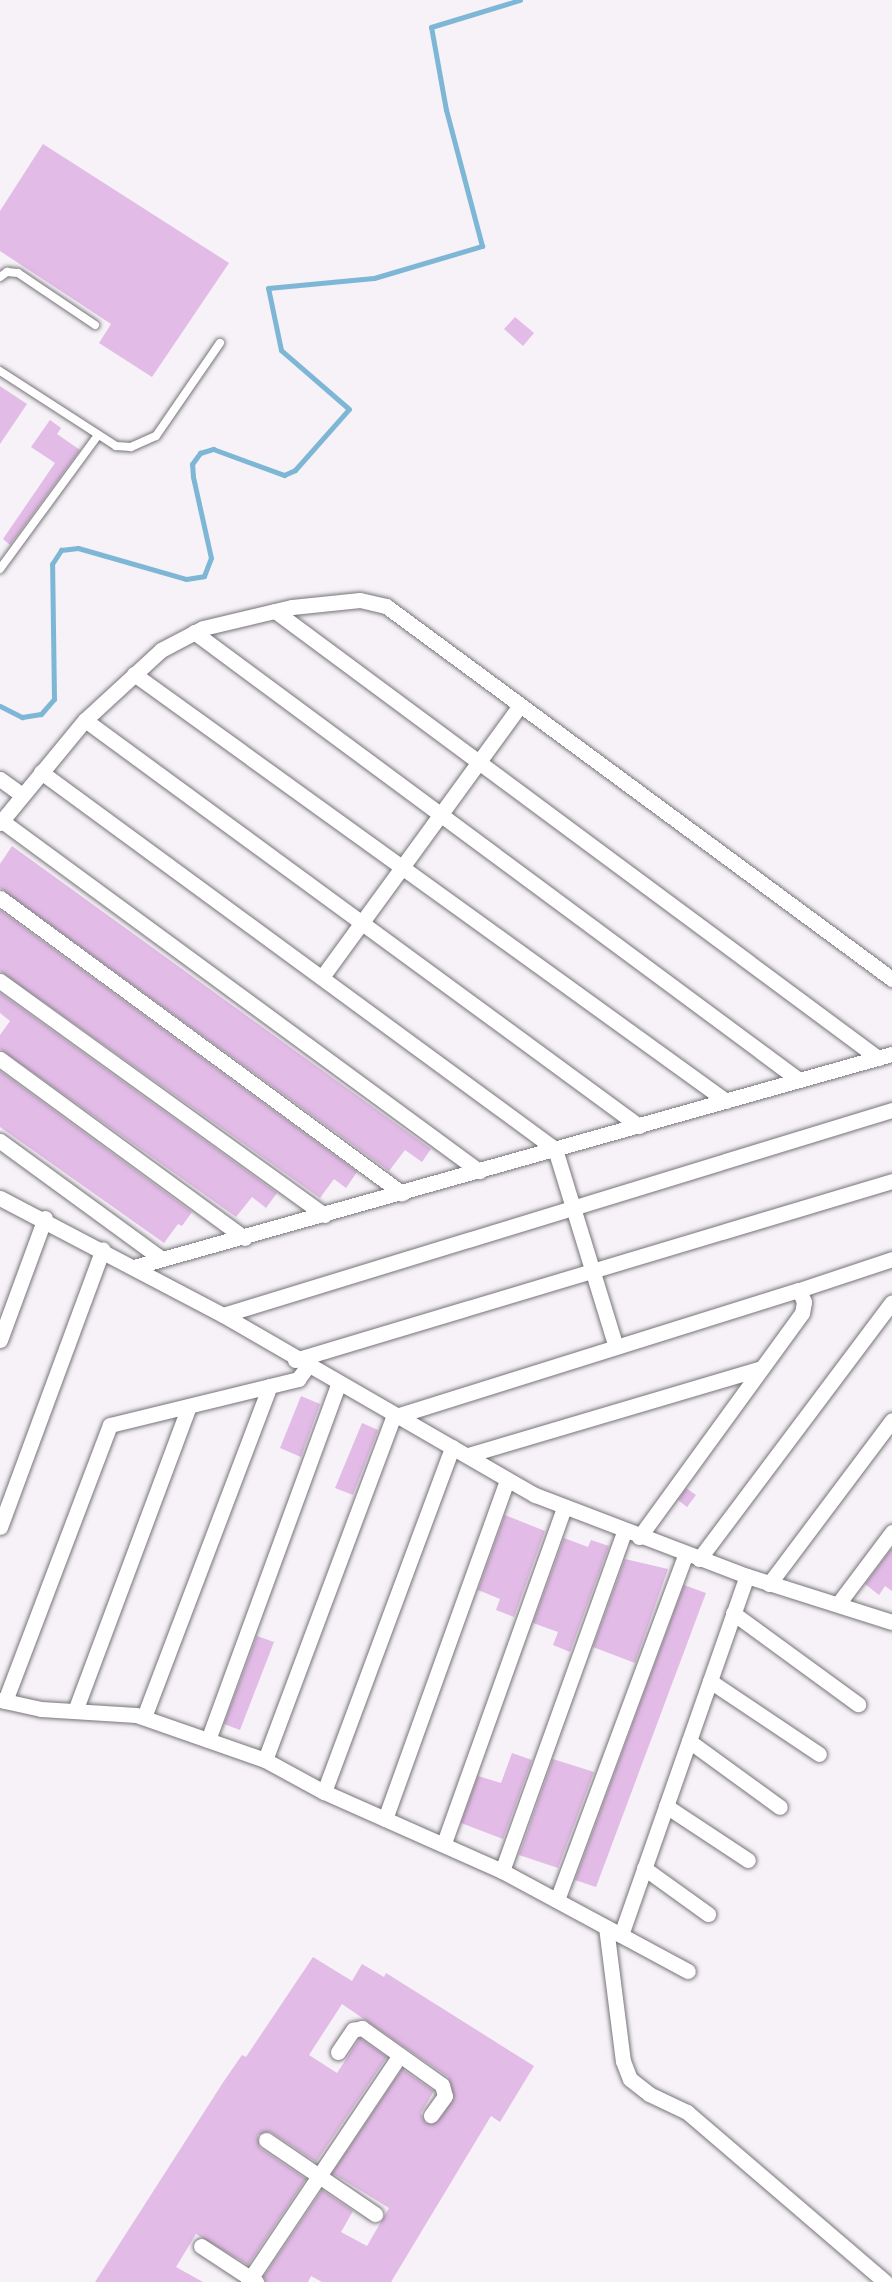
<!DOCTYPE html>
<style>
body{margin:0}
#map{position:relative;width:892px;height:2282px;overflow:hidden;background:#f6f2f8;font-family:"PT Sans",sans-serif}
div>[style]{position:absolute}
.stream>*{height:5px;margin:-2.5px;padding:0 2.5px;transform-origin:2.5px;border-radius:2.5px;background:#7eb7d5}
.building>*{inset:0;background:#e2bbe6}
.roads{filter:drop-shadow(0 0 2px #777479) drop-shadow(0 0 2px #777479)}
.lane>*{height:8px;margin:-4px;padding:0 4px;transform-origin:4px;border-radius:4px;background:#fff}
.street>*{height:15px;margin:-7.5px;padding:0 7.5px;transform-origin:7.5px;border-radius:7.5px;background:#fff}
span{translate:-50% -50%;white-space:nowrap;text-align:center;line-height:1.15;-webkit-text-stroke:4.5px #f6f2f8;paint-order:stroke}
</style>
<div id="map">
<div class="stream">
<div style="left:0;top:706px;width:25px;rotate:27deg"></div>
<div style="left:22px;top:717px;width:19px;rotate:-9deg"></div>
<div style="left:41px;top:714px;width:20px;rotate:-49deg"></div>
<div style="left:54px;top:699px;width:135px;rotate:-90.8deg"></div>
<div style="left:52px;top:564px;width:17px;rotate:-57deg"></div>
<div style="left:61px;top:550px;width:17px;rotate:-7deg"></div>
<div style="left:78px;top:548px;width:112px;rotate:16deg"></div>
<div style="left:186px;top:579px;width:18px;rotate:-9deg"></div>
<div style="left:204px;top:576px;width:19px;rotate:-69deg"></div>
<div style="left:211px;top:558px;width:83px;rotate:-102.5deg"></div>
<div style="left:193px;top:477px;width:13px;rotate:-94deg"></div>
<div style="left:192px;top:464px;width:14px;rotate:-54deg"></div>
<div style="left:200px;top:453px;width:14px;rotate:-17deg"></div>
<div style="left:213px;top:449px;width:76px;rotate:20.1deg"></div>
<div style="left:284px;top:475px;width:12px;rotate:-24deg"></div>
<div style="left:295px;top:470px;width:81px;rotate:-48.5deg"></div>
<div style="left:349px;top:409px;width:90px;rotate:-139.1deg"></div>
<div style="left:281px;top:350px;width:63px;rotate:-101.8deg"></div>
<div style="left:268px;top:288px;width:106px;rotate:-5.4deg"></div>
<div style="left:374px;top:278px;width:113px;rotate:-16.5deg"></div>
<div style="left:482px;top:246px;width:141px;rotate:-104.8deg"></div>
<div style="left:446px;top:110px;width:84px;rotate:-100.2deg"></div>
<div style="left:431px;top:27px;width:93px;rotate:-16.9deg"></div>
</div>
<div class="building">
<div style="clip-path:polygon(43px 144px,229px 263px,152px 377px,99px 343px,111px 324px,0 251px,0 211px)"></div>
<div style="clip-path:polygon(515px 317px,534px 333px,523px 346px,504px 329px)"></div>
<div style="clip-path:polygon(0 386px,27px 404px,0 444px)"></div>
<div style="clip-path:polygon(50px 420px,61px 428px,57px 434px,80px 450px,10px 545px,3px 539px,55px 463px,31px 447px)"></div>
<div style="clip-path:polygon(12px 846px,431px 1149px,422px 1162px,405px 1150px,389px 1171px,0 888px,0 864px)"></div>
<div style="clip-path:polygon(0 910px,357px 1172px,346px 1188px,334px 1179px,320px 1198px,0 971px)"></div>
<div style="clip-path:polygon(0 993px,277px 1193px,266px 1208px,252px 1197px,236px 1217px,0 1049px,0 1035px,10px 1021px,0 1013px)"></div>
<div style="clip-path:polygon(0 1071px,192px 1212px,182px 1226px,178px 1224px,164px 1243px,0 1127px)"></div>
<div style="clip-path:polygon(301px 1396px,320px 1404px,301px 1457px,280px 1448px)"></div>
<div style="clip-path:polygon(362px 1423px,378px 1430px,353px 1495px,335px 1488px)"></div>
<div style="clip-path:polygon(686px 1488px,696px 1495px,687px 1507px,678px 1500px)"></div>
<div style="clip-path:polygon(505px 1515px,545px 1531px,514px 1617px,496px 1610px,500px 1599px,478px 1590px)"></div>
<div style="clip-path:polygon(564px 1538px,588px 1547px,591px 1540px,609px 1546px,570px 1652px,553px 1645px,558px 1632px,533px 1623px)"></div>
<div style="clip-path:polygon(892px 1548px,892px 1591px,885px 1586px,879px 1595px,865px 1584px)"></div>
<div style="clip-path:polygon(625px 1559px,668px 1569px,635px 1663px,593px 1647px)"></div>
<div style="clip-path:polygon(684px 1585px,706px 1593px,596px 1887px,575px 1880px)"></div>
<div style="clip-path:polygon(257px 1636px,274px 1642px,240px 1730px,224px 1724px)"></div>
<div style="clip-path:polygon(512px 1753px,532px 1760px,503px 1839px,461px 1823px,478px 1776px,501px 1783px)"></div>
<div style="clip-path:polygon(553px 1759px,594px 1772px,558px 1868px,519px 1855px)"></div>
<div style="clip-path:polygon(313px 1957px,352px 1981px,362px 1964px,384px 1977px,386px 1973px,534px 2066px,500px 2122px,491px 2116px,391px 2282px,322px 2282px,311px 2276px,308px 2282px,266px 2282px,264px 2276px,322px 2190px,353px 2211px,341px 2232px,367px 2246px,389px 2208px,332px 2173px,402px 2069px,434px 2091px,421px 2113px,426px 2123px,438px 2121px,454px 2098px,448px 2077px,342px 2004px,309px 2055px,337px 2073px,360px 2038px,387px 2057px,316px 2162px,271px 2132px,258px 2135px,260px 2148px,306px 2179px,248px 2265px,196px 2234px,176px 2267px,203px 2282px,95px 2282px,224px 2081px,242px 2055px,246px 2057px)"></div>
</div>
<div class="roads">
<div class="lane">
<div style="left:0;top:277px;width:9px;rotate:-36deg"></div>
<div style="left:7px;top:272px;width:11px;rotate:5deg"></div>
<div style="left:18px;top:273px;width:93px;rotate:34deg"></div>
<div style="left:0;top:371px;width:138px;rotate:32.9deg"></div>
<div style="left:116px;top:446px;width:15px;rotate:4deg"></div>
<div style="left:131px;top:447px;width:27px;rotate:-24deg"></div>
<div style="left:156px;top:436px;width:113px;rotate:-55.5deg"></div>
<div style="left:0;top:569px;width:166px;rotate:-53.8deg"></div>
</div>
<div class="street">
<div style="left:275px;top:611px;width:751px;rotate:36.55deg"></div>
<div style="left:194px;top:632px;width:753px;rotate:36.52deg"></div>
<div style="left:134px;top:674px;width:730px;rotate:35.8deg"></div>
<div style="left:85px;top:720px;width:687px;rotate:36.24deg"></div>
<div style="left:41px;top:772px;width:637px;rotate:36.26deg"></div>
<div style="left:555px;top:1149px;width:207px;rotate:72.9deg"></div>
<div style="left:0;top:779px;width:27px;rotate:36deg"></div>
<div style="left:2px;top:821px;width:592px;rotate:36.27deg"></div>
<div style="left:0;top:823px;width:134px;rotate:-50.5deg"></div>
<div style="left:85px;top:720px;width:103px;rotate:-42.6deg"></div>
<div style="left:161px;top:650px;width:47px;rotate:-27.6deg"></div>
<div style="left:203px;top:628px;width:91px;rotate:-13.3deg"></div>
<div style="left:292px;top:607px;width:68px;rotate:-5.9deg"></div>
<div style="left:360px;top:600px;width:27px;rotate:13deg"></div>
<div style="left:386px;top:606px;width:629px;rotate:36.4deg"></div>
<div style="left:0;top:898px;width:499px;rotate:36.3deg"></div>
<div style="left:322px;top:977px;width:336px;rotate:-53.9deg"></div>
<div style="left:0;top:981px;width:400px;rotate:35.8deg"></div>
<div style="left:0;top:1059px;width:303px;rotate:36.2deg"></div>
<div style="left:0;top:1141px;width:200px;rotate:36.1deg"></div>
<div style="left:0;top:1198px;width:252px;rotate:27.7deg"></div>
<div style="left:223px;top:1315px;width:360px;rotate:30deg"></div>
<div style="left:535px;top:1495px;width:227px;rotate:20.9deg"></div>
<div style="left:747px;top:1576px;width:152px;rotate:17.6deg"></div>
<div style="left:134px;top:1267px;width:787px;rotate:-15.7deg"></div>
<div style="left:799px;top:1290px;width:98px;rotate:-18.4deg"></div>
<div style="left:223px;top:1315px;width:700px;rotate:-17.04deg"></div>
<div style="left:0;top:1340px;width:130px;rotate:-69.8deg"></div>
<div style="left:295px;top:1360px;width:623px;rotate:-16.69deg"></div>
<div style="left:468px;top:1455px;width:306px;rotate:-16.5deg"></div>
<div style="left:0;top:1527px;width:296px;rotate:-69.7deg"></div>
<div style="left:699px;top:1559px;width:321px;rotate:-53.1deg"></div>
<div style="left:769px;top:1584px;width:205px;rotate:-53.1deg"></div>
<div style="left:838px;top:1604px;width:90px;rotate:-53.1deg"></div>
<div style="left:733px;top:1613px;width:155px;rotate:36.1deg"></div>
<div style="left:710px;top:1681px;width:131px;rotate:33.8deg"></div>
<div style="left:0;top:1700px;width:42px;rotate:12.4deg"></div>
<div style="left:41px;top:1709px;width:95px;rotate:3.6deg"></div>
<div style="left:136px;top:1715px;width:137px;rotate:19.2deg"></div>
<div style="left:265px;top:1760px;width:67px;rotate:28.5deg"></div>
<div style="left:324px;top:1792px;width:195px;rotate:23.9deg"></div>
<div style="left:502px;top:1871px;width:211px;rotate:28.3deg"></div>
<div style="left:5px;top:1701px;width:295px;rotate:-69.2deg"></div>
<div style="left:110px;top:1425px;width:194px;rotate:-13.7deg"></div>
<div style="left:298px;top:1379px;width:15px;rotate:-53deg"></div>
<div style="left:75px;top:1711px;width:323px;rotate:-69.5deg"></div>
<div style="left:144px;top:1717px;width:354px;rotate:-69.2deg"></div>
<div style="left:208px;top:1740px;width:379px;rotate:-69.9deg"></div>
<div style="left:689px;top:1741px;width:112px;rotate:36deg"></div>
<div style="left:265px;top:1760px;width:366px;rotate:-69.5deg"></div>
<div style="left:393px;top:1417px;width:425px;rotate:-17.4deg"></div>
<div style="left:799px;top:1290px;width:13px;rotate:67deg"></div>
<div style="left:804px;top:1302px;width:11px;rotate:100deg"></div>
<div style="left:802px;top:1313px;width:277px;rotate:126deg"></div>
<div style="left:324px;top:1792px;width:368px;rotate:-69.6deg"></div>
<div style="left:666px;top:1806px;width:98px;rotate:33.4deg"></div>
<div style="left:385px;top:1819px;width:359px;rotate:-70.2deg"></div>
<div style="left:444px;top:1843px;width:356px;rotate:-70.3deg"></div>
<div style="left:644px;top:1868px;width:79px;rotate:35.7deg"></div>
<div style="left:502px;top:1871px;width:360px;rotate:-70.2deg"></div>
<div style="left:557px;top:1900px;width:370px;rotate:-69.6deg"></div>
<div style="left:606px;top:1927px;width:135px;rotate:82.8deg"></div>
<div style="left:623px;top:2061px;width:19px;rotate:69deg"></div>
<div style="left:630px;top:2079px;width:24px;rotate:38deg"></div>
<div style="left:649px;top:2094px;width:42px;rotate:25.3deg"></div>
<div style="left:687px;top:2112px;width:261px;rotate:40.6deg"></div>
<div style="left:621px;top:1935px;width:380px;rotate:-70.7deg"></div>
<div style="left:338px;top:2052px;width:27px;rotate:-56deg"></div>
<div style="left:353px;top:2030px;width:9px;rotate:-13deg"></div>
<div style="left:362px;top:2028px;width:98px;rotate:35.5deg"></div>
<div style="left:442px;top:2085px;width:11px;rotate:75deg"></div>
<div style="left:445px;top:2096px;width:24px;rotate:126deg"></div>
<div style="left:266px;top:2140px;width:132px;rotate:34.2deg"></div>
<div style="left:201px;top:2246px;width:66px;rotate:33.2deg"></div>
<div style="left:248px;top:2282px;width:273px;rotate:-56.2deg"></div>
</div>
</div>
</div>
